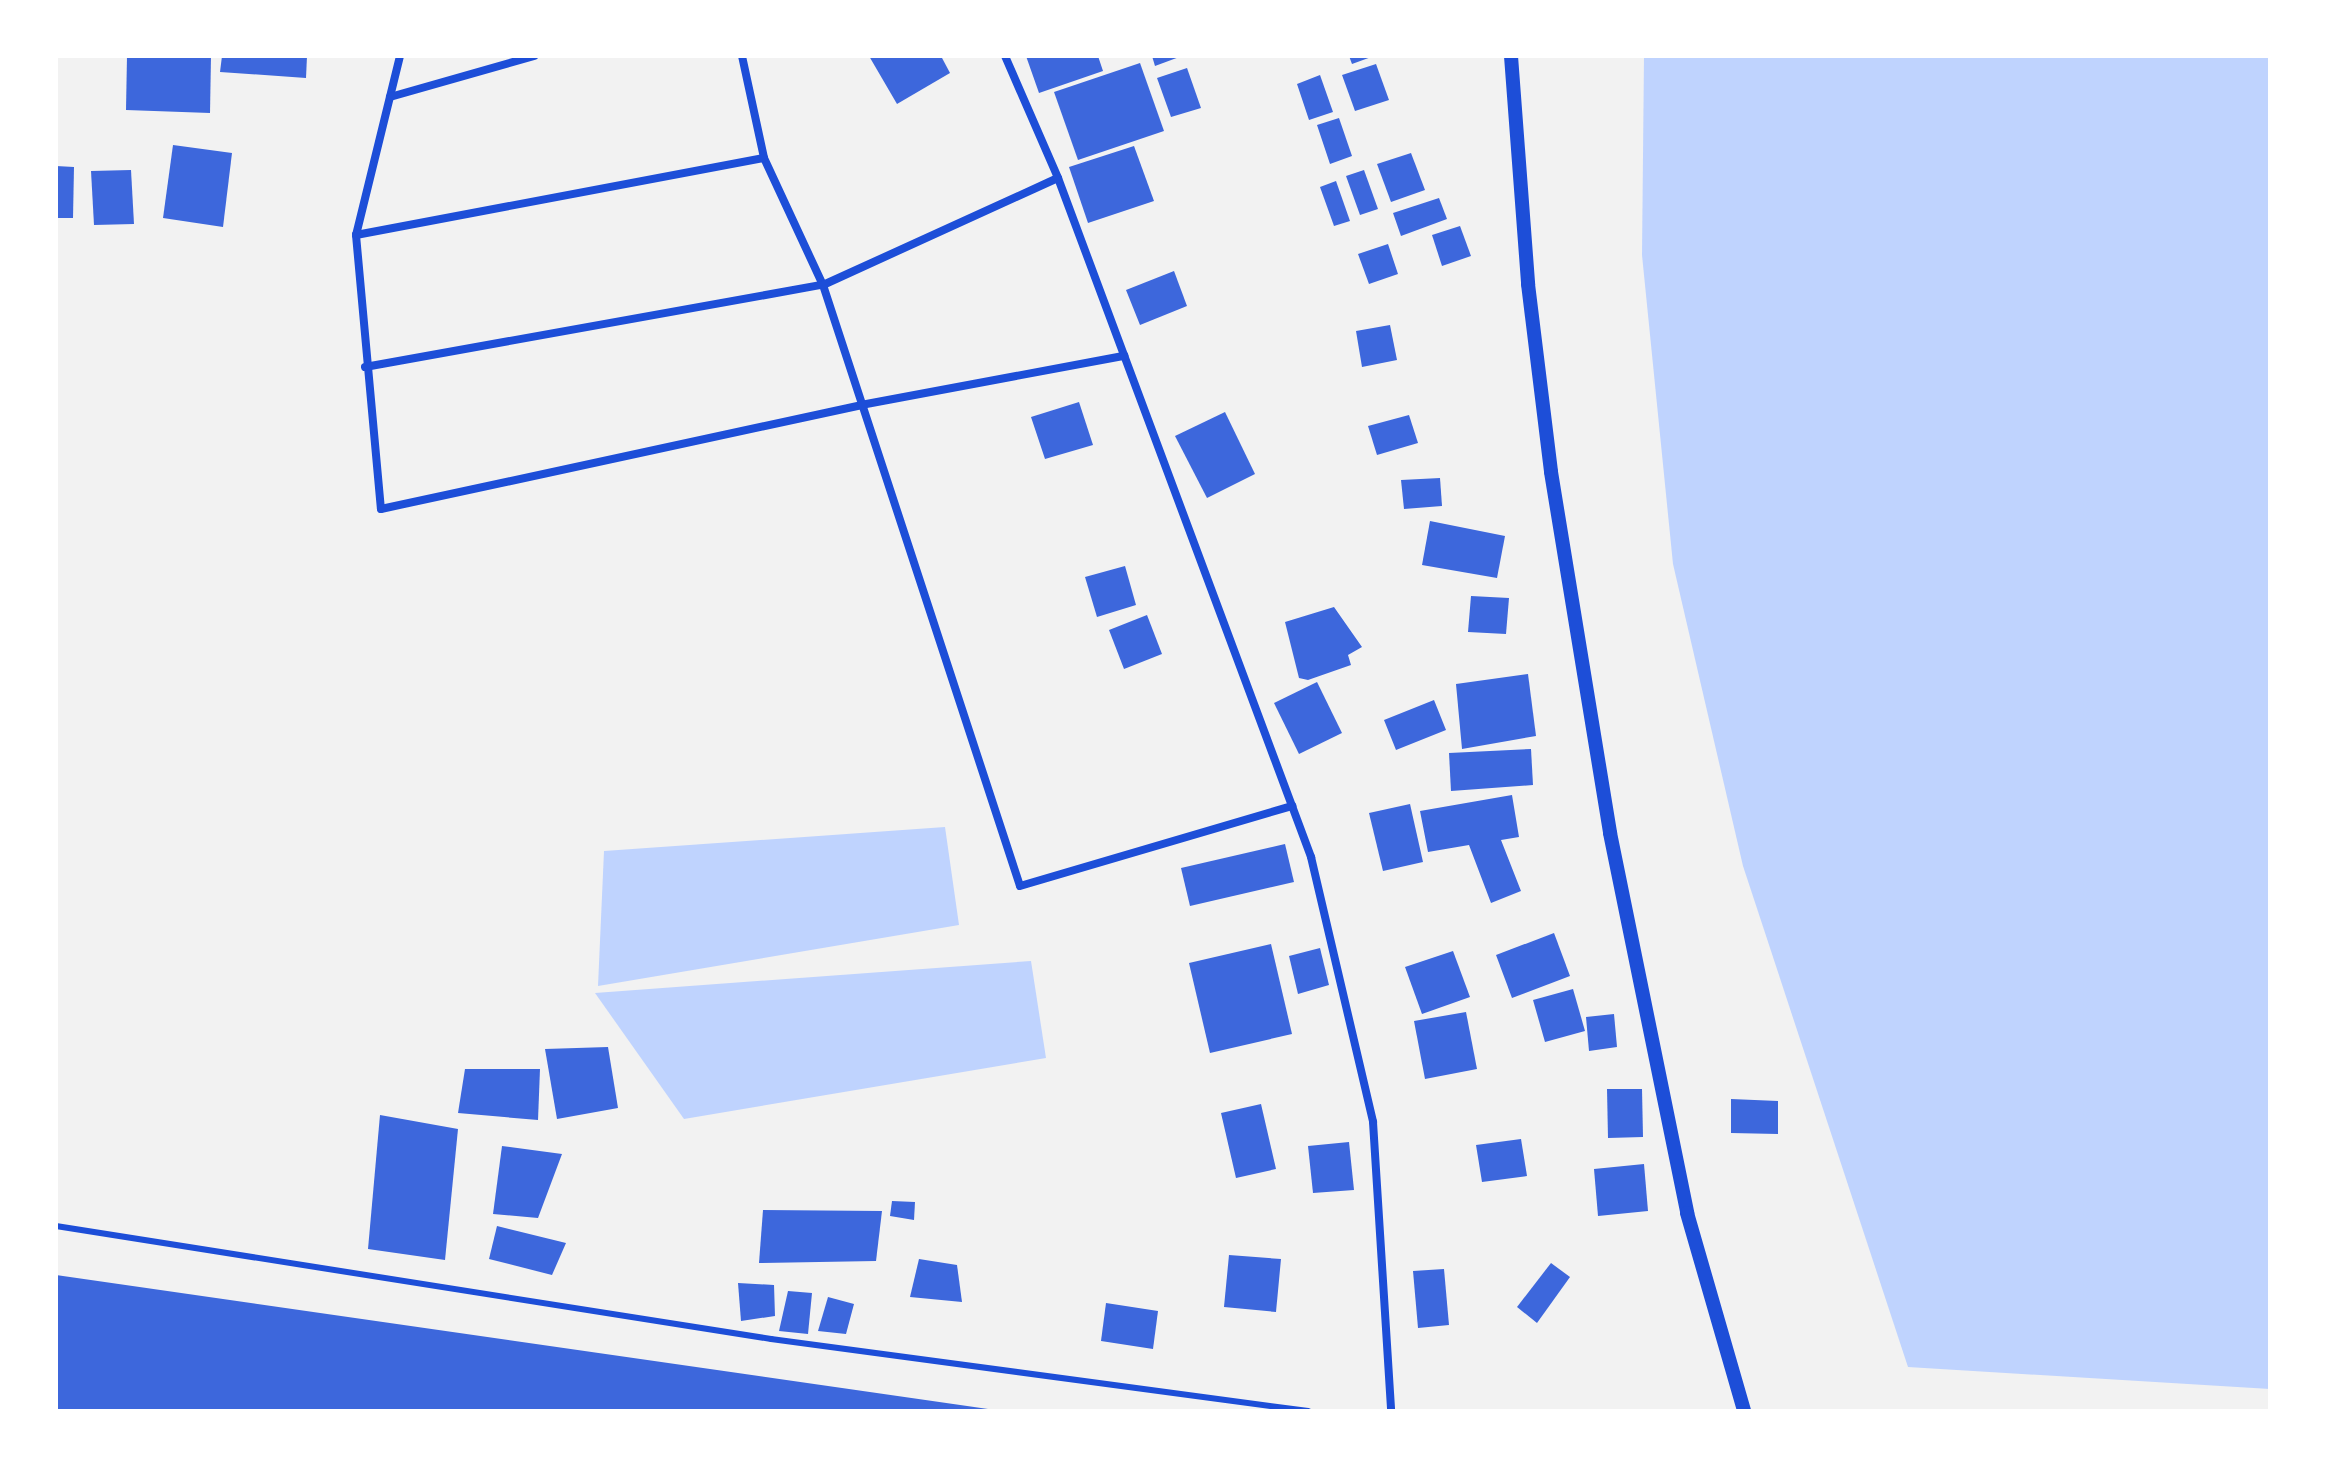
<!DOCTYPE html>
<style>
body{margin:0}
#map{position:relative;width:2326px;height:1467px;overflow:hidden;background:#f2f2f2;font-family:Jost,sans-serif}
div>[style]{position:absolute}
.water>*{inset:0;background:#bfd3fe}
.building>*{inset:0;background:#3d67dc}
.service>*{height:6px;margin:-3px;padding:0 3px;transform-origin:3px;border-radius:3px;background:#1d4ed8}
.minor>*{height:8px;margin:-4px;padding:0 4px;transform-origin:4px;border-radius:4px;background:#1d4ed8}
.tertiary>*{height:14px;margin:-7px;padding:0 7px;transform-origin:7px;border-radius:7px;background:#1d4ed8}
span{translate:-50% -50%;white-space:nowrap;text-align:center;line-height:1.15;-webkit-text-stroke:6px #fff;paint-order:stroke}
.frame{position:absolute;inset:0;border:58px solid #fff;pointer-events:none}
</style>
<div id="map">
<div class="water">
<div style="clip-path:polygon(1644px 56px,2270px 56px,2270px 1389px,1908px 1367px,1743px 866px,1673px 564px,1642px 255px)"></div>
<div style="clip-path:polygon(945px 827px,959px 925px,598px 986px,604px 851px)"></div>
<div style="clip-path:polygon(1031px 961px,1046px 1058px,684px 1119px,595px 993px)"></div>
</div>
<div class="building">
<div style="clip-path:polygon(127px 56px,211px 56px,210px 113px,126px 110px)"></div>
<div style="clip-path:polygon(222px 56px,307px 56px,306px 78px,220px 72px)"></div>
<div style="clip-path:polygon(869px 56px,941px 56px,950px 73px,897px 104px)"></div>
<div style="clip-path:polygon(1026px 56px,1098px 56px,1103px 71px,1039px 93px)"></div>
<div style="clip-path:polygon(1152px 56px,1182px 56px,1155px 66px)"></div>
<div style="clip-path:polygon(1349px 56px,1374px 56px,1352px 64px)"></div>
<div style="clip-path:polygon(1140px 63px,1164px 131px,1078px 160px,1054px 92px)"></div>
<div style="clip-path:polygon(1376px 64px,1389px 100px,1355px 111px,1342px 75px)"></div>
<div style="clip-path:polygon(1187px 68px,1201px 108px,1171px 117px,1157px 78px)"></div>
<div style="clip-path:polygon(1320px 75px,1333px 112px,1309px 120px,1297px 84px)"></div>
<div style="clip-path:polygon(1339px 118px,1352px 156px,1330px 164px,1317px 125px)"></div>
<div style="clip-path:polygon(173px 145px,232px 153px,223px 227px,163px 218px)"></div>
<div style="clip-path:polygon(1134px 146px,1154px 201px,1088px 223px,1069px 167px)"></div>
<div style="clip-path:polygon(1411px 153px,1425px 190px,1391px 202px,1377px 164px)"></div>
<div style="clip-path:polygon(56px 166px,74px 167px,73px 218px,56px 218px)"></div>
<div style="clip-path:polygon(131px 170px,134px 224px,94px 225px,91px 171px)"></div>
<div style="clip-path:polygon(1364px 170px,1378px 209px,1360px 215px,1346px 176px)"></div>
<div style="clip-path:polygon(1336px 181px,1350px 221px,1334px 226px,1320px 187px)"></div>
<div style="clip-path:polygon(1439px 198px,1447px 219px,1401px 236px,1393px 213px)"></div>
<div style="clip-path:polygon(1460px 226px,1471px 256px,1442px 266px,1432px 235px)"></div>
<div style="clip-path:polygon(1388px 244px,1398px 274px,1369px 284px,1358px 254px)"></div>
<div style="clip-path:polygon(1174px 271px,1187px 306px,1140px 325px,1126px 290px)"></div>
<div style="clip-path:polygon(1390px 325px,1397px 360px,1362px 367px,1356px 331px)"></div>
<div style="clip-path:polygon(1079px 402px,1093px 445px,1045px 459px,1031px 417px)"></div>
<div style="clip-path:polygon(1225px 412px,1255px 474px,1207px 498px,1175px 436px)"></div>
<div style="clip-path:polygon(1409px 415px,1418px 443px,1377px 455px,1368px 426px)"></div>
<div style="clip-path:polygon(1440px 478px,1442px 506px,1404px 509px,1401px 480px)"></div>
<div style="clip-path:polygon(1430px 521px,1505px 536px,1497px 578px,1422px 565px)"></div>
<div style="clip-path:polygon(1125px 566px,1136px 605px,1097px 617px,1085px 577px)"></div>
<div style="clip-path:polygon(1471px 596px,1509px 598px,1506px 634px,1468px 632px)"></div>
<div style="clip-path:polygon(1334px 607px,1362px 647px,1348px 655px,1351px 665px,1308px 680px,1299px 678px,1285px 622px)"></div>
<div style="clip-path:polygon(1147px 615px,1162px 654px,1124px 669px,1109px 630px)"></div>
<div style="clip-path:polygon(1528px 674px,1536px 736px,1462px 749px,1456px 684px)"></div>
<div style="clip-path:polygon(1317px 682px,1342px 733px,1299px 754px,1274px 703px)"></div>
<div style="clip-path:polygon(1434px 700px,1446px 730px,1396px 750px,1384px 720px)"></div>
<div style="clip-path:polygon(1531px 749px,1533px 785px,1451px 791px,1449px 753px)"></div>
<div style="clip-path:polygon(1512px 795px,1519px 837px,1501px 840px,1521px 891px,1491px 903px,1469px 845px,1428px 852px,1420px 811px)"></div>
<div style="clip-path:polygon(1410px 804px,1423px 862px,1383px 871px,1369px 813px)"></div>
<div style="clip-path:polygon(1285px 844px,1294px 882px,1190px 906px,1181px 868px)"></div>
<div style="clip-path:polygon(1554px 933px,1570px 976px,1512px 998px,1496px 955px)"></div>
<div style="clip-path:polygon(1271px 944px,1292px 1034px,1210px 1053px,1189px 963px)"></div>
<div style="clip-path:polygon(1320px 948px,1329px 985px,1298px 994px,1289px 956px)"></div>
<div style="clip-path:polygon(1453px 951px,1470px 997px,1422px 1014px,1405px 967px)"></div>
<div style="clip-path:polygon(1573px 989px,1585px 1031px,1545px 1042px,1533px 1000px)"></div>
<div style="clip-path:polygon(1466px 1012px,1477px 1069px,1425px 1079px,1414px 1021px)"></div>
<div style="clip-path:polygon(1614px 1014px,1617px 1047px,1589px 1051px,1586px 1017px)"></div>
<div style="clip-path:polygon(608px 1047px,618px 1108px,557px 1119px,545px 1049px)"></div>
<div style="clip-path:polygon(465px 1069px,540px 1069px,538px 1120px,458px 1113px)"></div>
<div style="clip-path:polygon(1607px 1089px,1642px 1089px,1643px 1137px,1608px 1138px)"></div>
<div style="clip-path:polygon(1731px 1099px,1778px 1101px,1778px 1134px,1731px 1133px)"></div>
<div style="clip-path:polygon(1261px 1104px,1276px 1169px,1236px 1178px,1221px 1113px)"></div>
<div style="clip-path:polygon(380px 1115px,458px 1129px,445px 1260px,368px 1249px)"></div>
<div style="clip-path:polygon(1521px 1139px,1527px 1176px,1482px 1182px,1476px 1145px)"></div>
<div style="clip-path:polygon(1349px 1142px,1354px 1190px,1313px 1193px,1308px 1146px)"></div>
<div style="clip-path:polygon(502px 1146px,562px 1154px,538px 1218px,493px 1214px)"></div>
<div style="clip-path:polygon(1644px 1164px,1648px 1211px,1598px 1216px,1594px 1169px)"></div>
<div style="clip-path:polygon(892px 1201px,915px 1202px,914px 1220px,890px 1216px)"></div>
<div style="clip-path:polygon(763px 1210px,882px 1211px,876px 1261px,759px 1263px)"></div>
<div style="clip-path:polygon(497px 1226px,566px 1243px,552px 1275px,489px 1259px)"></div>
<div style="clip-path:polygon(1229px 1255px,1281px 1259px,1276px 1312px,1224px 1307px)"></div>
<div style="clip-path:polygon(919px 1259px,957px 1265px,962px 1302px,910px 1297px)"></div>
<div style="clip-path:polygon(1551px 1263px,1570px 1277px,1537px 1323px,1517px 1307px)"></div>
<div style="clip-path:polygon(1444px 1269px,1449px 1325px,1418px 1328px,1413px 1271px)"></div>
<div style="clip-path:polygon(56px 1275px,988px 1409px,988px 1411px,56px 1411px)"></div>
<div style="clip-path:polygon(738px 1283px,774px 1285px,775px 1316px,741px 1321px)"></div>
<div style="clip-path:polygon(788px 1291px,812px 1293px,808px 1334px,779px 1331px)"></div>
<div style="clip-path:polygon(828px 1297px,854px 1304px,846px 1334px,818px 1331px)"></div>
<div style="clip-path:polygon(1106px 1303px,1158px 1311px,1153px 1349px,1101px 1341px)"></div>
</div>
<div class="service">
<div style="left:56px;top:1226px;width:724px;rotate:8.98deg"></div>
<div style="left:771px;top:1339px;width:542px;rotate:7.64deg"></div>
</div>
<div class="minor">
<div style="left:400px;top:56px;width:184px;rotate:103.8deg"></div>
<div style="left:356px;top:235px;width:275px;rotate:84.8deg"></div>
<div style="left:381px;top:509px;width:491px;rotate:-12.2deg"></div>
<div style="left:861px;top:405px;width:268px;rotate:-10.6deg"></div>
<div style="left:742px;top:56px;width:104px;rotate:77.8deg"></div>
<div style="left:764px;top:158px;width:140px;rotate:65.1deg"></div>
<div style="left:823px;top:285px;width:632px;rotate:71.85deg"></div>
<div style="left:1020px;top:886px;width:284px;rotate:-16.4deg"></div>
<div style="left:1005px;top:56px;width:133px;rotate:66.5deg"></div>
<div style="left:1058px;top:178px;width:725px;rotate:69.56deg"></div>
<div style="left:1311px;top:857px;width:272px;rotate:76.8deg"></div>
<div style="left:1373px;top:1122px;width:290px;rotate:86.4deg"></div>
<div style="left:390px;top:97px;width:150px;rotate:-15.9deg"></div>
<div style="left:356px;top:235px;width:415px;rotate:-10.7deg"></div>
<div style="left:365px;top:367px;width:465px;rotate:-10.2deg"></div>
<div style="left:823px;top:285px;width:258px;rotate:-24.5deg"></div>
</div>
<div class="tertiary">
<div style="left:1511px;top:56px;width:229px;rotate:85.7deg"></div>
<div style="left:1528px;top:284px;width:189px;rotate:83deg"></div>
<div style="left:1551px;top:472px;width:366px;rotate:80.7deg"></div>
<div style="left:1610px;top:833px;width:388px;rotate:78.5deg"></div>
<div style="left:1687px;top:1213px;width:206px;rotate:73.9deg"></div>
</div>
<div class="frame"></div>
</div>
